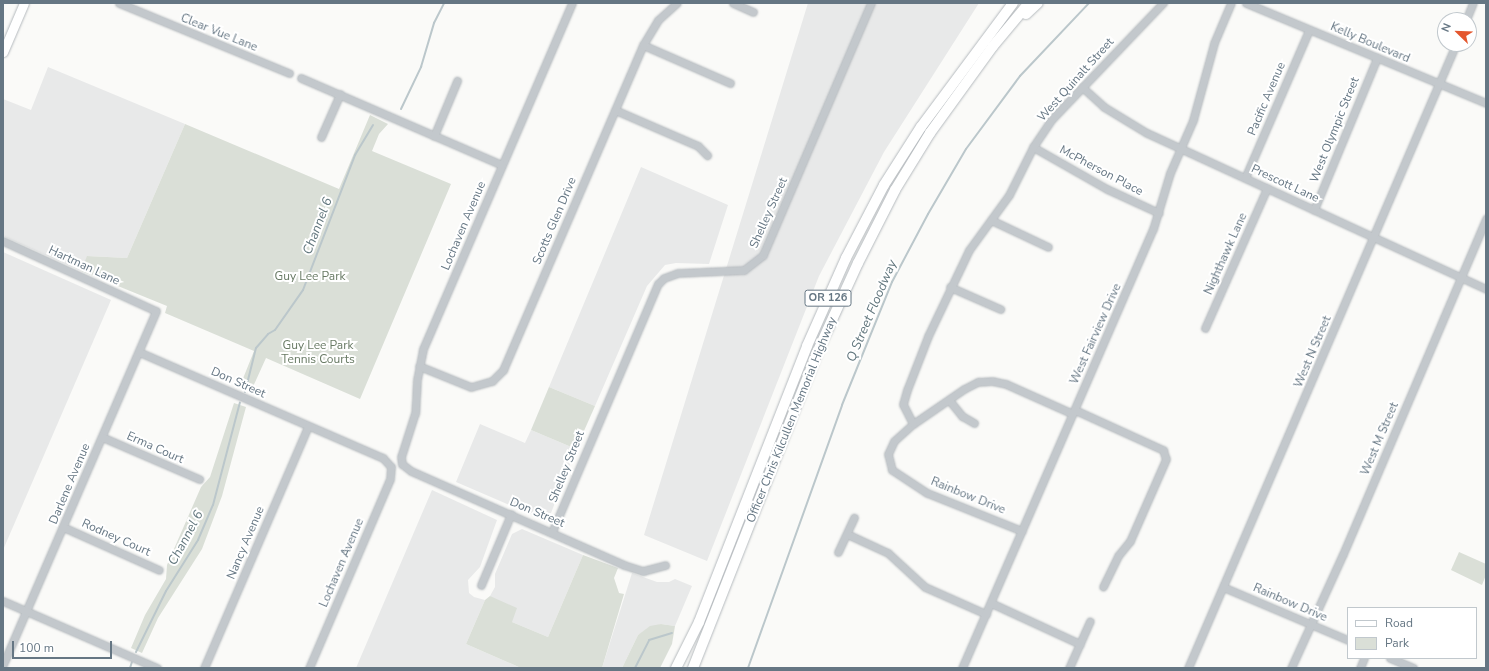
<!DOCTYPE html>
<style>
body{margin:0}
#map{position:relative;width:1489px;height:671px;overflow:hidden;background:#fafaf8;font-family:"Nunito Sans",sans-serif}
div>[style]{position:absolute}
.built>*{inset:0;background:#e8e9e9}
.green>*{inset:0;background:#dadfd7}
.stream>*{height:2px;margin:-1px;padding:0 1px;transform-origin:1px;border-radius:1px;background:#bbc7cb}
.roads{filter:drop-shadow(0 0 1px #b5babe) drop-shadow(0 0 1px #b5babe)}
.minor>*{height:7px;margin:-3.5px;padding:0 3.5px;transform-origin:3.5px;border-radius:3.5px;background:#c3c8cc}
.major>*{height:9px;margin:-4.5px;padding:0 4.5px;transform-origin:4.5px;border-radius:4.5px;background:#fff}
.highway>*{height:10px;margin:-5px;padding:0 5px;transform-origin:5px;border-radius:5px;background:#fff}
span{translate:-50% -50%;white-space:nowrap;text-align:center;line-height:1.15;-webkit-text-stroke:4px #fff;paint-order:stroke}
.shield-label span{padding:1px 3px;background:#fff;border:1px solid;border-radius:3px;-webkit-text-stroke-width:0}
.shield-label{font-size:11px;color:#657683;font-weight:700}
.street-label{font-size:12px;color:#657683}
.park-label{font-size:12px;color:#687a64}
.water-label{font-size:13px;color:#60757c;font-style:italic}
.frame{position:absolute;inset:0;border:4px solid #657683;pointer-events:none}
.legend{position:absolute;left:1347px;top:607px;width:130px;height:52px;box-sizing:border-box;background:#fff;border:1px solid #c1c8cd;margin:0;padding:5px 7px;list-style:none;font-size:12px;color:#657683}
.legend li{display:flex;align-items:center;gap:8px;height:20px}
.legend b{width:20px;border:1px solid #c1c8cd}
.north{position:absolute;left:1437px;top:12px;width:40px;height:40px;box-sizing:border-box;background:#fff;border:1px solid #c1c8cd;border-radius:50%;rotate:293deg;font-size:11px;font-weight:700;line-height:16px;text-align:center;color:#657683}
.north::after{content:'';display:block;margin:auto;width:14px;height:18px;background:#e4572e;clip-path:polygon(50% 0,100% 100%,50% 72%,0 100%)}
.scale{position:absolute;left:12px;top:641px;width:100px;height:18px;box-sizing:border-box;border:2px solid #657683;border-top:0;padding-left:5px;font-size:12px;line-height:14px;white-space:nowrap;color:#657683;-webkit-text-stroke:3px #fff;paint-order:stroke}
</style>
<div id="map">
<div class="built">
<div style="clip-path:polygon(808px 3px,979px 3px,884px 152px,819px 276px,707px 561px,644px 535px)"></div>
<div style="clip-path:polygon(48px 67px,185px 124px,127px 258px,88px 256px,81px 271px,3px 236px,3px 99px,31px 110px)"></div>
<div style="clip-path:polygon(641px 167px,728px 205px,709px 264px,676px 263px,665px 265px,647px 286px,595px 406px,549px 387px)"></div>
<div style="clip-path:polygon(3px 252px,111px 300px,3px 550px)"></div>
<div style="clip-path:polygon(480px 424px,525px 443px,531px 430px,576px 449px,551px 513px,545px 517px,540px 518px,456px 482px)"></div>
<div style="clip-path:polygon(432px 490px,497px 520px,480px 567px,468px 580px,469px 593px,474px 597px,485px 600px,466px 644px,521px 668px,356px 668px)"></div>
<div style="clip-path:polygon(522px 529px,583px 555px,548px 637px,512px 622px,490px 596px,495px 587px,495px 574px,512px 534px)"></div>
<div style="clip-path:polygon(632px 573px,657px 582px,669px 582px,675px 579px,692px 586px,675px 626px,661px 624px,638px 635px,622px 668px,602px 668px)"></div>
</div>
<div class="green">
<div style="clip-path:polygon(370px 115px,388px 124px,379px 134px,372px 151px,451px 184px,360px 399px,266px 358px,251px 391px,240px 386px,254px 351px,165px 313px,167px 306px,81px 271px,87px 256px,127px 258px,185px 124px,339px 189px)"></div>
<div style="clip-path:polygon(549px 387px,595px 406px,576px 449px,531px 430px)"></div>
<div style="clip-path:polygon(234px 403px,246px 407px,222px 496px,202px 549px,158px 618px,142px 653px,131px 648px,145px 615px,166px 579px,167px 565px,201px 487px,210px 477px)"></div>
<div style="clip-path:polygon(1459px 552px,1486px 564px,1486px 575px,1482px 585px,1451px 570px)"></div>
<div style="clip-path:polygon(583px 555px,618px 568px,614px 578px,619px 593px,624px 594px,602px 668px,521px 668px,466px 644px,485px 600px,490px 596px,517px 608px,512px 622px,548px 637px)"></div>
<div style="clip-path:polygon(661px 624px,675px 626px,672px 644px,660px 668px,622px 668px,638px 635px,650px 626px)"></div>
</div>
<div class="stream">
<div style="left:401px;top:109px;width:47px;rotate:-64.5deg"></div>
<div style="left:421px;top:67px;width:46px;rotate:-73.5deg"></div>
<div style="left:434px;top:23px;width:22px;rotate:-63deg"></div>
<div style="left:245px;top:392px;width:45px;rotate:-76deg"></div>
<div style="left:256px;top:348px;width:18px;rotate:-49deg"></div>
<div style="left:268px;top:334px;width:8px;rotate:-30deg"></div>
<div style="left:275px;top:330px;width:49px;rotate:-55deg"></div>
<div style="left:303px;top:290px;width:145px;rotate:-68.9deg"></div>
<div style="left:355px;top:155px;width:35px;rotate:-59deg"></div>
<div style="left:136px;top:652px;width:68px;rotate:-63.8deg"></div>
<div style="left:166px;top:591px;width:60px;rotate:-57.9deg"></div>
<div style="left:198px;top:540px;width:38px;rotate:-67deg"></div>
<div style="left:213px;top:505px;width:106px;rotate:-75.3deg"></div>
<div style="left:130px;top:668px;width:6px;rotate:-72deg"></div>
<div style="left:635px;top:668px;width:31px;rotate:-63deg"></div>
<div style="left:649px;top:640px;width:24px;rotate:-17deg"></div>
<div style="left:748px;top:668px;width:279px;rotate:-70.3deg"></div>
<div style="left:842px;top:405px;width:133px;rotate:-67.9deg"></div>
<div style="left:892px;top:282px;width:77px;rotate:-62.1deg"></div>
<div style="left:928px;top:214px;width:75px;rotate:-59.7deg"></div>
<div style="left:966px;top:149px;width:91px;rotate:-53.5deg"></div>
<div style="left:1020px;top:76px;width:100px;rotate:-46.6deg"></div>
</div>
<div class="roads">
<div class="minor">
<div style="left:119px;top:3px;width:184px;rotate:22.4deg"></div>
<div style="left:572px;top:3px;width:377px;rotate:113.3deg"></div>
<div style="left:423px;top:349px;width:32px;rotate:101deg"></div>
<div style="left:417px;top:380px;width:33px;rotate:93deg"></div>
<div style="left:415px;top:413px;width:46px;rotate:107.7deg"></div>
<div style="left:401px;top:457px;width:7px;rotate:82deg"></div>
<div style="left:402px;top:464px;width:11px;rotate:38deg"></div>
<div style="left:411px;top:471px;width:233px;rotate:23.8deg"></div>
<div style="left:624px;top:565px;width:20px;rotate:18deg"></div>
<div style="left:643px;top:571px;width:23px;rotate:-15deg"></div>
<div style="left:733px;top:3px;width:22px;rotate:24deg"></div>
<div style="left:1246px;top:3px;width:260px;rotate:22.6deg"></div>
<div style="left:1466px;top:20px;width:18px;rotate:-68deg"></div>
<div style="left:643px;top:45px;width:95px;rotate:23.6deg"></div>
<div style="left:301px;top:78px;width:219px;rotate:23.4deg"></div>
<div style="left:1082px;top:87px;width:30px;rotate:42deg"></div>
<div style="left:1104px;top:107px;width:50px;rotate:31.2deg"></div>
<div style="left:1147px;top:133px;width:373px;rotate:24.7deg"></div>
<div style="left:615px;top:110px;width:90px;rotate:23.4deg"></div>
<div style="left:698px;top:146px;width:13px;rotate:45deg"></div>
<div style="left:434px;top:136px;width:60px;rotate:-67.3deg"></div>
<div style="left:321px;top:137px;width:47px;rotate:-66.2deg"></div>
<div style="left:1033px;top:147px;width:85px;rotate:29.6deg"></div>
<div style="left:1107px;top:189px;width:57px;rotate:24.8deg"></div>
<div style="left:1245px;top:178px;width:161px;rotate:-66.6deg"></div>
<div style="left:1314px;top:210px;width:165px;rotate:-67.5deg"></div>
<div style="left:991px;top:220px;width:63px;rotate:25.3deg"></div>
<div style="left:3px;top:241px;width:168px;rotate:24.6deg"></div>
<div style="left:156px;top:311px;width:386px;rotate:113.4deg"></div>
<div style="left:950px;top:287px;width:55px;rotate:23.7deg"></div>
<div style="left:1205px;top:328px;width:153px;rotate:-66.1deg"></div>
<div style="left:139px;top:352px;width:266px;rotate:23.5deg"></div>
<div style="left:383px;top:458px;width:12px;rotate:48deg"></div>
<div style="left:391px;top:467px;width:12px;rotate:95deg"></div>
<div style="left:390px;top:479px;width:206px;rotate:113.2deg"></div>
<div style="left:419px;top:366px;width:56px;rotate:22deg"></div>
<div style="left:471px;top:387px;width:22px;rotate:-16deg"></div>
<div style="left:492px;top:381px;width:16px;rotate:-45deg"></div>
<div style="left:503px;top:370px;width:354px;rotate:-66.7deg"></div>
<div style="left:643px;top:45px;width:29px;rotate:-59deg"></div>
<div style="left:658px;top:20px;width:25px;rotate:-42deg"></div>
<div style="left:949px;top:400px;width:21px;rotate:51deg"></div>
<div style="left:962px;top:416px;width:14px;rotate:30deg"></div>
<div style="left:1075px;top:410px;width:97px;rotate:24.4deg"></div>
<div style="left:1163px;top:450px;width:9px;rotate:72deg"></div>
<div style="left:1166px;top:459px;width:90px;rotate:113.7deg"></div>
<div style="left:1130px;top:541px;width:19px;rotate:129deg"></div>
<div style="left:1118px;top:556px;width:34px;rotate:116deg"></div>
<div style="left:913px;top:424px;width:62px;rotate:-34.5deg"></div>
<div style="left:964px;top:389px;width:16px;rotate:-27deg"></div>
<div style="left:978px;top:382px;width:14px;rotate:-4deg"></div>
<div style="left:992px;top:381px;width:14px;rotate:12deg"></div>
<div style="left:1006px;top:384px;width:73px;rotate:24.1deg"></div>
<div style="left:102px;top:437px;width:106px;rotate:23.4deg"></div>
<div style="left:63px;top:527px;width:105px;rotate:24.1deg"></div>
<div style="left:1022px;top:531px;width:102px;rotate:-158.2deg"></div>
<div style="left:927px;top:493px;width:42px;rotate:-146.7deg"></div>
<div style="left:892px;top:470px;width:16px;rotate:-104deg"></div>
<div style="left:888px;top:454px;width:14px;rotate:-65deg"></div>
<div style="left:894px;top:441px;width:25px;rotate:-42deg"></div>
<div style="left:913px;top:424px;width:22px;rotate:-117deg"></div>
<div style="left:903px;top:404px;width:15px;rotate:-74deg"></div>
<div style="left:907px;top:390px;width:58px;rotate:-68.7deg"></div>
<div style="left:928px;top:336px;width:95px;rotate:-64.5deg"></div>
<div style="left:969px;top:250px;width:68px;rotate:-54deg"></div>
<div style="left:1009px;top:195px;width:54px;rotate:-63.4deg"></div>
<div style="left:1033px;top:147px;width:34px;rotate:-56deg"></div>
<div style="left:1052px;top:119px;width:161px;rotate:-46.3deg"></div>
<div style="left:552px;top:532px;width:270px;rotate:-66.9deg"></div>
<div style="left:658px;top:284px;width:8px;rotate:-45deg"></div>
<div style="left:664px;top:278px;width:15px;rotate:-20deg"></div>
<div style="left:678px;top:273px;width:66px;rotate:-2.6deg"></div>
<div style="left:744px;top:270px;width:24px;rotate:-38deg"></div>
<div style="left:763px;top:255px;width:274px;rotate:-66.8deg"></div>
<div style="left:847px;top:534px;width:45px;rotate:24.9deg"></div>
<div style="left:888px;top:553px;width:50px;rotate:42.6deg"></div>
<div style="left:925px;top:587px;width:67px;rotate:23.9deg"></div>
<div style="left:838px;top:552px;width:38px;rotate:-65deg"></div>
<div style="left:481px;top:585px;width:77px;rotate:-67.1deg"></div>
<div style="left:1223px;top:587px;width:136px;rotate:23deg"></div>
<div style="left:3px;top:601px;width:168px;rotate:23.5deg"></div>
<div style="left:991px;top:603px;width:98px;rotate:24.7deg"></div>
<div style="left:1390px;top:658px;width:25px;rotate:23deg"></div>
<div style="left:204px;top:668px;width:263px;rotate:-66.7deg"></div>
<div style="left:962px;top:668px;width:479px;rotate:-66.5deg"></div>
<div style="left:1153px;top:229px;width:59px;rotate:-73.1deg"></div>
<div style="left:1170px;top:173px;width:58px;rotate:-66.5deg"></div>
<div style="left:1193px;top:120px;width:80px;rotate:-74.7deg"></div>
<div style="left:1214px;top:43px;width:43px;rotate:-67deg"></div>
<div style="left:1069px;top:668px;width:51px;rotate:-65.9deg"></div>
<div style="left:1188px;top:668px;width:679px;rotate:-66.76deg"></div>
<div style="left:1291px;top:668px;width:125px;rotate:-65.5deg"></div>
<div style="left:1343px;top:554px;width:365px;rotate:-66.9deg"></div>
<div style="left:1360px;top:668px;width:11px;rotate:-68deg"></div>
</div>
<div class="major">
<div style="left:3px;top:52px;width:53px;rotate:-66.8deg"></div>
</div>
<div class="highway">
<div style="left:1026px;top:14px;width:16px;rotate:-43deg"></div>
<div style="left:676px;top:668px;width:51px;rotate:-63.4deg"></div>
<div style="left:699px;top:622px;width:296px;rotate:-68.6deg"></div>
<div style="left:807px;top:346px;width:96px;rotate:-66.1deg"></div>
<div style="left:846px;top:258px;width:82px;rotate:-62.5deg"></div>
<div style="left:884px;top:185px;width:69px;rotate:-57.5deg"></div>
<div style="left:921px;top:127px;width:154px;rotate:-53.4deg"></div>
<div style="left:693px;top:668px;width:336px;rotate:-68.5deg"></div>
<div style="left:816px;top:355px;width:101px;rotate:-65.5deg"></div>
<div style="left:858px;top:263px;width:82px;rotate:-63.1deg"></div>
<div style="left:895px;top:190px;width:67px;rotate:-58.4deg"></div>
<div style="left:930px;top:133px;width:107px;rotate:-54.1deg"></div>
<div style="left:993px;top:46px;width:56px;rotate:-50.1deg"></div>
</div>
</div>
<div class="shield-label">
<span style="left:828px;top:298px">OR 126</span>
</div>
<div class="street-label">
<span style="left:219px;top:33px;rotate:22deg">Clear Vue Lane</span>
<span style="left:1370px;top:43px;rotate:23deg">Kelly Boulevard</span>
<span style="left:1076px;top:80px;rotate:-48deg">West Quinalt Street</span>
<span style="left:1267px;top:99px;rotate:-67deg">Pacific Avenue</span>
<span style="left:1335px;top:130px;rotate:-68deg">West Olympic Street</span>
<span style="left:1101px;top:171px;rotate:28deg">McPherson Place</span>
<span style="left:1285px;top:184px;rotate:25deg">Prescott Lane</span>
<span style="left:769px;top:213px;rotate:-66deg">Shelley Street</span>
<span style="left:555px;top:221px;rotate:-67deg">Scotts Glen Drive</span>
<span style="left:464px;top:226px;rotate:-67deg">Lochaven Avenue</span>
<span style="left:1226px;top:254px;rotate:-66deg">Nighthawk Lane</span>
<span style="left:84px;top:266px;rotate:25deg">Hartman Lane</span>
<span style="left:1096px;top:334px;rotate:-66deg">West Fairview Drive</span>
<span style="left:1313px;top:352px;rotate:-67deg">West N Street</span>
<span style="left:238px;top:383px;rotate:24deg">Don Street</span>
<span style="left:792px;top:420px;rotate:-68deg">Officer Chris Kilcullen Memorial Highway</span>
<span style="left:1380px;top:439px;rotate:-67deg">West M Street</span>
<span style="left:155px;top:448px;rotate:24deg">Erma Court</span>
<span style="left:567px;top:467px;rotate:-68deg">Shelley Street</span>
<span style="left:70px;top:484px;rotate:-67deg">Darlene Avenue</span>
<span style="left:968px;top:496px;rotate:22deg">Rainbow Drive</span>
<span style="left:537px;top:513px;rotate:23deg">Don Street</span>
<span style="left:116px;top:538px;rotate:24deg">Rodney Court</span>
<span style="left:246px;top:543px;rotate:-67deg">Nancy Avenue</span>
<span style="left:342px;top:563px;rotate:-67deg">Lochaven Avenue</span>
<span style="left:1290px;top:603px;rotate:23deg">Rainbow Drive</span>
</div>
<div class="park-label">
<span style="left:310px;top:277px">Guy Lee Park</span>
<span style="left:318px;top:353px">Guy Lee Park<br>Tennis Courts</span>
</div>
<div class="water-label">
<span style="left:318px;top:226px;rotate:-69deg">Channel 6</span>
<span style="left:872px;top:311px;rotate:-67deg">Q Street Floodway</span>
<span style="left:186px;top:538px;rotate:-62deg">Channel 6</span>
</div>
<div class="frame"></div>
<ul class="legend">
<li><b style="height:5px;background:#fff"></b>Road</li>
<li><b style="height:11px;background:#dadfd7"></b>Park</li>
</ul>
<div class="north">N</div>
<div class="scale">100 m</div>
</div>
